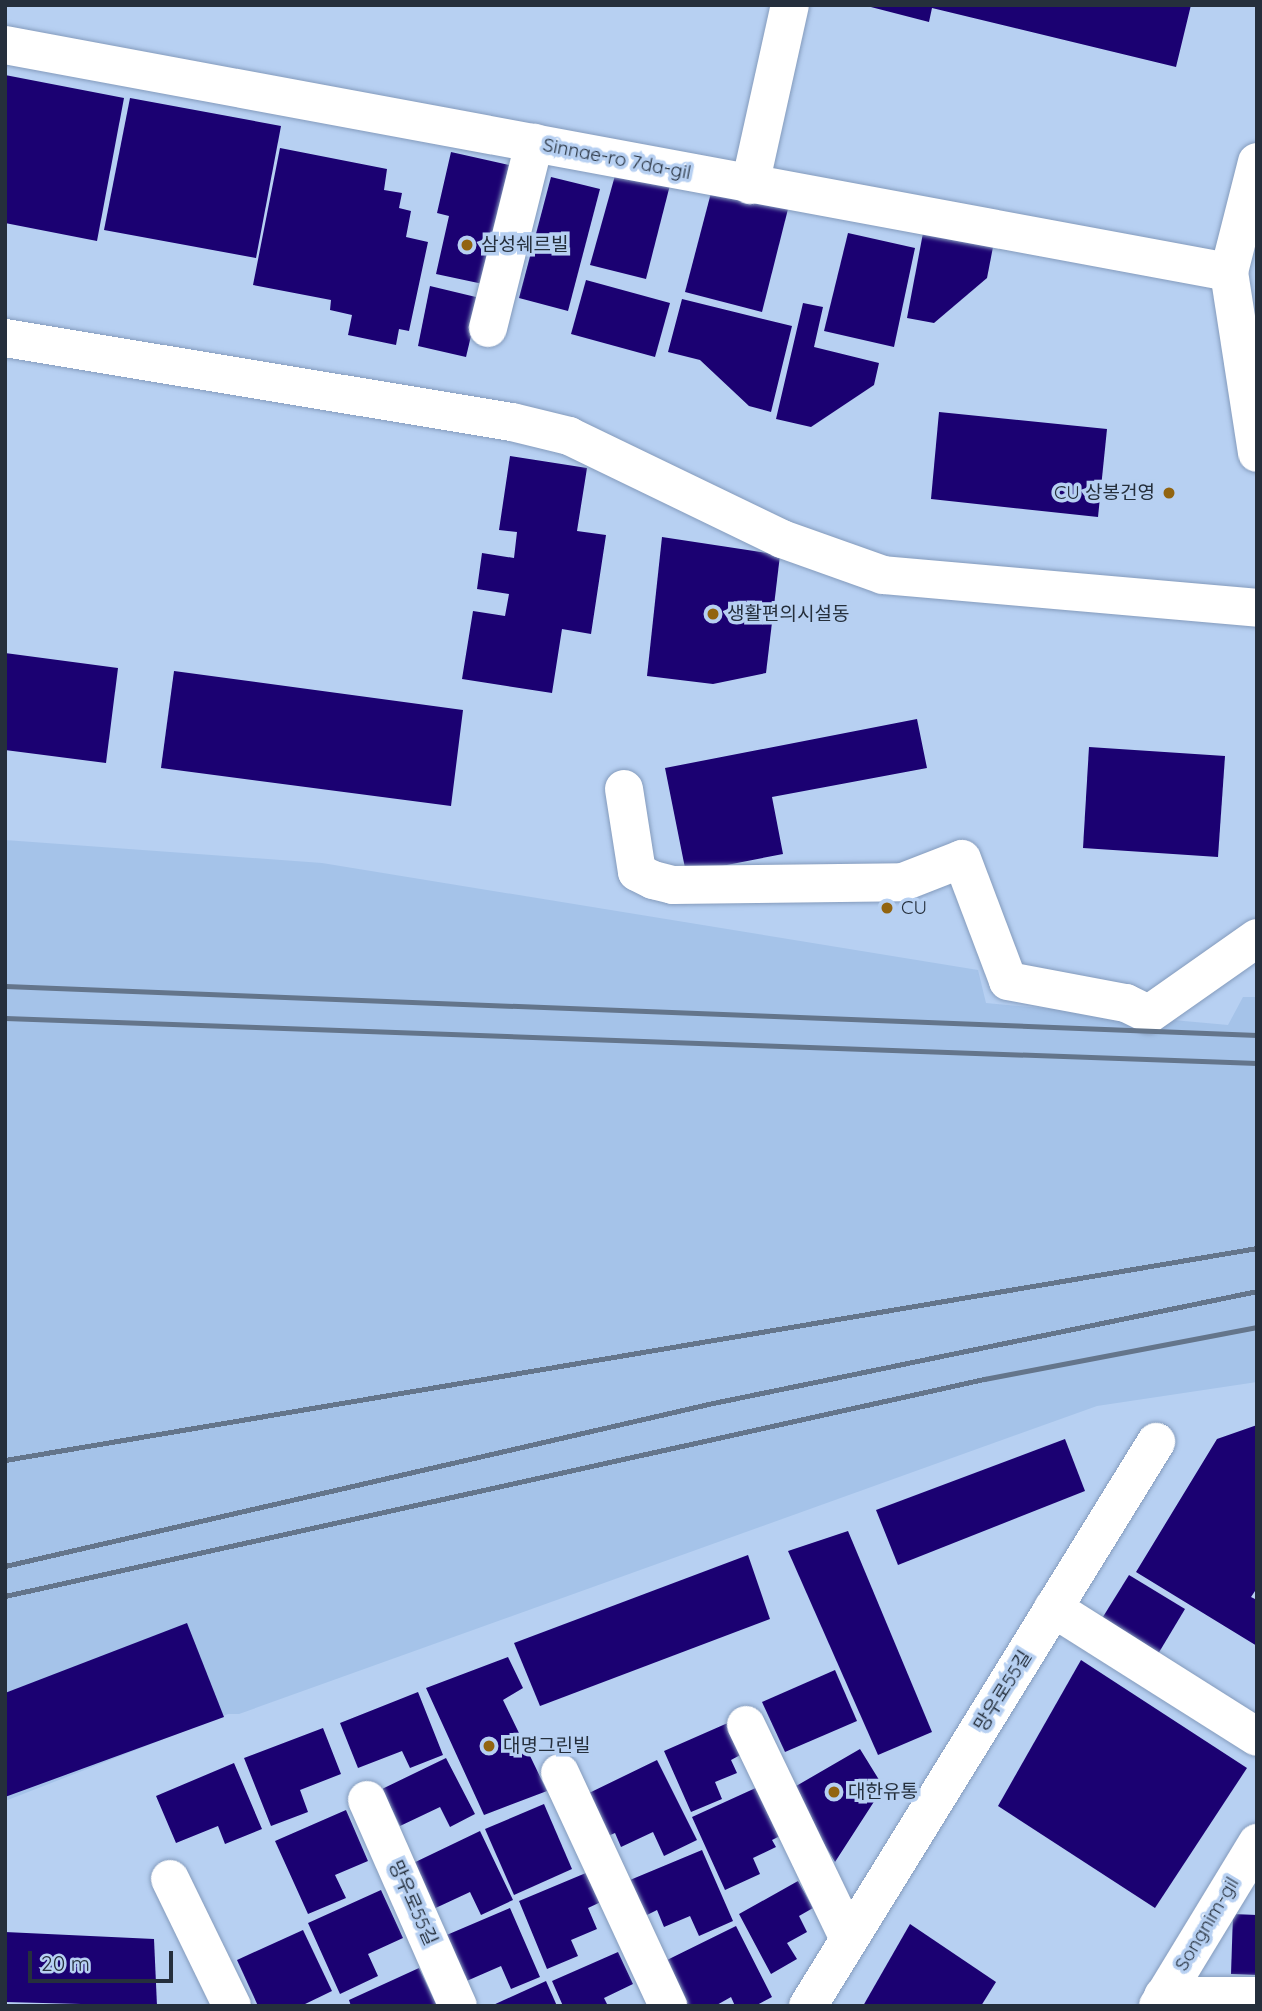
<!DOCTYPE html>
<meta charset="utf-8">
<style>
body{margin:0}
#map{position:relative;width:1262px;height:2011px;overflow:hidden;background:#b7d0f2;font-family:Quicksand,"Noto Sans KR",sans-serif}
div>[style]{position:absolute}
.built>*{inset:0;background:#a5c3e9}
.building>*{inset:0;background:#1b0172}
.roads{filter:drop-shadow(0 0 2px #849bbc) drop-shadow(0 0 2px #849bbc)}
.minor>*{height:38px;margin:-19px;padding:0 19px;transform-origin:19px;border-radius:19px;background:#fff}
.rail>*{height:5px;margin:-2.5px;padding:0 2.5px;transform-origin:2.5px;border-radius:2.5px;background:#64758b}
.dots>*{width:19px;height:19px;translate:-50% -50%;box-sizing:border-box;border:4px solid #b7d0f2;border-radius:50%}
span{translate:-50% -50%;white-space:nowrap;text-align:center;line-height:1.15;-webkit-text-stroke:7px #b7d0f2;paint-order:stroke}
.street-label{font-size:19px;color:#252f3c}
.poi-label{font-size:19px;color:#252f3c}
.left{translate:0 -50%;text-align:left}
.right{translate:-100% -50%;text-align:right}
.frame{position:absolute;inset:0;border:7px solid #252f3c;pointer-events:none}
.scale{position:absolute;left:28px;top:1951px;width:145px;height:32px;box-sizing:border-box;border:4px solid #252f3c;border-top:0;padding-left:9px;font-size:21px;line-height:24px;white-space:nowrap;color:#252f3c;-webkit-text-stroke:5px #b7d0f2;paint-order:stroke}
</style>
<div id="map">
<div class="built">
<div style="clip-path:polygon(5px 840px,322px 863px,978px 970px,986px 1003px,1228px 1025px,1243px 997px,1257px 997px,1257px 1382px,1097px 1406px,239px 1714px,228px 1714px,5px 1801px)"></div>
</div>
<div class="building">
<div style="clip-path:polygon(1191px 5px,1176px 67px,932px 8px,929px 22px,867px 6px)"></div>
<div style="clip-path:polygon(5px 75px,124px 98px,97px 241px,5px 223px)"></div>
<div style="clip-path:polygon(130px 98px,281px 126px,256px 258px,104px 230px)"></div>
<div style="clip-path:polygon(280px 148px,387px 169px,384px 190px,402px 193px,399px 208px,411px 211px,406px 237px,428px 242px,409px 331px,399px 329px,396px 345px,348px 335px,352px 315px,330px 310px,331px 300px,253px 285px)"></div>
<div style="clip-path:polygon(451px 152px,509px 165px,483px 284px,436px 274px,449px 216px,437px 213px)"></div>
<div style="clip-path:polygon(616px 172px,670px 185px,646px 279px,590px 265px)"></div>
<div style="clip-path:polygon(551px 177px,600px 189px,568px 311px,519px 298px)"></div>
<div style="clip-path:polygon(712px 189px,788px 209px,762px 312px,685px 292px)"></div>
<div style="clip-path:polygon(848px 233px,915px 248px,894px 347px,824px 331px)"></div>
<div style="clip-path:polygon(923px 233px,993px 247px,987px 278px,934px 323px,907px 318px)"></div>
<div style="clip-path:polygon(586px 280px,670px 303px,655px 357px,571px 334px)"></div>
<div style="clip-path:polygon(430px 286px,480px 298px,466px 357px,418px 346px)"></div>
<div style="clip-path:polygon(682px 299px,792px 326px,771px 412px,749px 406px,700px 360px,668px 352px)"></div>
<div style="clip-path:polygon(803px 303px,823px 307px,814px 347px,879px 363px,874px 385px,811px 427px,776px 419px)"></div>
<div style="clip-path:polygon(939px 412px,1107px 429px,1098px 517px,931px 499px)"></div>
<div style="clip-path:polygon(510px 456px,587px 468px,577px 531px,606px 535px,591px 634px,562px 629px,552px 693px,462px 679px,473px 611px,505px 616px,509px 594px,477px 589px,482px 553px,514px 558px,517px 532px,499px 530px)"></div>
<div style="clip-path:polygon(662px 537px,780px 555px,766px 673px,713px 684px,647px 676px)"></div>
<div style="clip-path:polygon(5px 653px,118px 668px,106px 763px,5px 750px)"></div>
<div style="clip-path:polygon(174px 671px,463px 710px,451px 806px,161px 768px)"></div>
<div style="clip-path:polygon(917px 719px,927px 768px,772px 797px,783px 854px,686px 873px,665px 768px)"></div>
<div style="clip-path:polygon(1089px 747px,1225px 756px,1218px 857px,1083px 848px)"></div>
<div style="clip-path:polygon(1257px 1425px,1257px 1588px,1251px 1597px,1257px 1600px,1257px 1646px,1136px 1572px,1217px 1439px)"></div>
<div style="clip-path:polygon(1065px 1439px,1085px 1491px,898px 1565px,876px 1510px)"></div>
<div style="clip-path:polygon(848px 1531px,932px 1732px,878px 1755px,788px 1551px)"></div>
<div style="clip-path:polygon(748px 1555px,770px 1619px,540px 1706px,514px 1643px)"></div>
<div style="clip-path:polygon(1129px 1575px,1185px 1609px,1158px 1654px,1101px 1620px)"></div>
<div style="clip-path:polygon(187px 1623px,224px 1717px,5px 1797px,5px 1693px)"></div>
<div style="clip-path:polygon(508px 1657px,523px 1688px,503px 1700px,547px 1791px,484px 1815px,426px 1688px)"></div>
<div style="clip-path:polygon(1081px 1660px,1247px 1768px,1155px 1908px,998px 1806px)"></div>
<div style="clip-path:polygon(835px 1670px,857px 1721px,785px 1752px,762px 1702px)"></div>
<div style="clip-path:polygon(418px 1692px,443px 1755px,410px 1768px,402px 1751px,358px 1768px,340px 1723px)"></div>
<div style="clip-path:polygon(730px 1722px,744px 1753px,731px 1760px,737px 1773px,715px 1782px,722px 1799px,691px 1812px,664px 1751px)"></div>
<div style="clip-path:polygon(323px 1728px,341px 1774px,300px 1790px,308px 1812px,271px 1826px,244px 1758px)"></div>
<div style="clip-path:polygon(860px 1749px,881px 1783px,872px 1789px,877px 1797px,835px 1862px,791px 1789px)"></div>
<div style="clip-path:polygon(446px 1758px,475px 1814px,450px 1827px,440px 1807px,400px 1826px,382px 1789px)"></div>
<div style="clip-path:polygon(657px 1760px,697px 1840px,664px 1856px,653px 1832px,621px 1847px,615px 1833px,608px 1836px,587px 1794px)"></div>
<div style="clip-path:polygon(234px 1763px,262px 1829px,225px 1844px,218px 1826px,176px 1843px,156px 1796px)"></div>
<div style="clip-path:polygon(760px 1786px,782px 1835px,772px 1840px,776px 1847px,753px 1858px,760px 1874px,725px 1890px,692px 1817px)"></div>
<div style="clip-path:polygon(544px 1804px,572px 1869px,514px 1895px,485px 1829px)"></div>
<div style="clip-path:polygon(346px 1810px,368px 1861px,335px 1875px,346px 1898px,308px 1914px,275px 1841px)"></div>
<div style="clip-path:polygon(480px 1831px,513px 1900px,481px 1915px,470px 1892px,427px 1912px,405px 1867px)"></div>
<div style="clip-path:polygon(702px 1850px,733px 1921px,699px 1936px,690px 1916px,664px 1927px,657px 1910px,645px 1916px,630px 1880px)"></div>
<div style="clip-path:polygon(593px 1870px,605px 1900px,588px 1908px,597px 1929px,571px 1940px,578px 1956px,547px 1969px,519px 1901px)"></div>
<div style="clip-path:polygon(798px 1881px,813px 1908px,799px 1916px,807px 1932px,787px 1943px,797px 1959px,771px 1974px,739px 1914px)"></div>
<div style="clip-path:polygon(381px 1890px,403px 1938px,368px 1954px,378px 1976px,340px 1994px,308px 1923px)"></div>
<div style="clip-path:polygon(510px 1908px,540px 1977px,511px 1989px,501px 1966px,462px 1983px,442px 1937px)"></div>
<div style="clip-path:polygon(1233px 1914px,1257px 1915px,1257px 1975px,1231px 1974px)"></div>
<div style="clip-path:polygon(910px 1924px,996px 1982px,981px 2006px,863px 2006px)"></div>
<div style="clip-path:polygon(736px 1926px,772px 1997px,755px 2006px,735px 2006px,731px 1997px,715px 2006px,685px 2006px,663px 1962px)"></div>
<div style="clip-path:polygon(303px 1930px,332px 1991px,301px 2006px,258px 2006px,237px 1960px)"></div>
<div style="clip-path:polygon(5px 1932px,154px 1939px,157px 2006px,5px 2002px)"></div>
<div style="clip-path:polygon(618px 1952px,633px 1984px,604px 1998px,608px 2006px,563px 2006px,552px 1981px)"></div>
<div style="clip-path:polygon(419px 1968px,437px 2006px,351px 2006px,349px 2000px)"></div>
<div style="clip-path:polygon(546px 1981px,557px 2006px,491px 2006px)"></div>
</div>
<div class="roads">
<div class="minor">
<div style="left:5px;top:45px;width:1245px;rotate:10.51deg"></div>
<div style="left:1257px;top:162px;width:114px;rotate:104.3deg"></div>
<div style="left:1229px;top:272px;width:183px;rotate:81.2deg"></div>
<div style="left:750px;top:185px;width:184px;rotate:-77.5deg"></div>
<div style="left:488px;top:328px;width:191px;rotate:-76deg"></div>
<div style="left:5px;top:338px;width:514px;rotate:9.41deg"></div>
<div style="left:512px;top:422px;width:59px;rotate:13.8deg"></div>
<div style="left:569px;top:436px;width:237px;rotate:25.8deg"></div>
<div style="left:782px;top:539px;width:107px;rotate:19.6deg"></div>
<div style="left:883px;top:575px;width:375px;rotate:5deg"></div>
<div style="left:624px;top:789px;width:84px;rotate:81.1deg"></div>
<div style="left:637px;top:872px;width:18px;rotate:27deg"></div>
<div style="left:653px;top:880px;width:21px;rotate:14deg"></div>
<div style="left:673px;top:885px;width:230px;rotate:-0.7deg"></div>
<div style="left:903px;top:882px;width:63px;rotate:-21.3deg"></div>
<div style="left:962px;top:859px;width:130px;rotate:69.3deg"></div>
<div style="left:1008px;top:981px;width:120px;rotate:10.6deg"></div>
<div style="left:1126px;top:1003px;width:25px;rotate:26deg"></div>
<div style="left:1149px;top:1014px;width:132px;rotate:-35.1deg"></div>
<div style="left:1053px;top:1608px;width:241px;rotate:32.3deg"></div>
<div style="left:746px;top:1725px;width:237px;rotate:64.3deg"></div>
<div style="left:560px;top:1773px;width:257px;rotate:65.1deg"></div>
<div style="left:367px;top:1800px;width:225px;rotate:66.2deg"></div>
<div style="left:170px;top:1879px;width:141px;rotate:64deg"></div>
<div style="left:1163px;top:1996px;width:94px"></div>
<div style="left:808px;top:2006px;width:663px;rotate:-58.32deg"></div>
<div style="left:1158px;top:2006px;width:191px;rotate:-58.7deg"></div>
</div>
</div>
<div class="rail">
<div style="left:5px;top:986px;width:1253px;rotate:2.24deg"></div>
<div style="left:5px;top:1018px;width:1253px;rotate:2.06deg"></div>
<div style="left:5px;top:1460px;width:1270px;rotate:-9.61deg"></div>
<div style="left:5px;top:1566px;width:727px;rotate:-12.97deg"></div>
<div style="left:713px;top:1403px;width:555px;rotate:-11.63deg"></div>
<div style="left:5px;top:1596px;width:1003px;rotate:-12.5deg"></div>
<div style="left:984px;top:1379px;width:278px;rotate:-10.8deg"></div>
</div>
<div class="dots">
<div style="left:467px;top:245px;background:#926410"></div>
<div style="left:1169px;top:493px;background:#926410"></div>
<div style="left:713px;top:614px;background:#926410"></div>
<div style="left:887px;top:908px;background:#926410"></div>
<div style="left:489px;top:1746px;background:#926410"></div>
<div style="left:834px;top:1792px;background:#926410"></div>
</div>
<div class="street-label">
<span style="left:617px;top:159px;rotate:11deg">Sinnae-ro 7da-gil</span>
<span style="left:1003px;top:1691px;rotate:-58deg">망우로55길</span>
<span style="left:413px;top:1903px;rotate:66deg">망우로55길</span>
<span style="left:1207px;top:1924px;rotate:-59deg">Songnim-gil</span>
</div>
<div class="poi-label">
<span class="left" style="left:481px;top:245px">삼성쉐르빌</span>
<span class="right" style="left:1155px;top:493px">CU 상봉건영</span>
<span class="left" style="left:727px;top:614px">생활편의시설동</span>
<span class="left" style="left:901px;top:908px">CU</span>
<span class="left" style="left:503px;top:1746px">대명그린빌</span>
<span class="left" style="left:848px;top:1792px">대한유통</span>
</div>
<div class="frame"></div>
<div class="scale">20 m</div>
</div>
